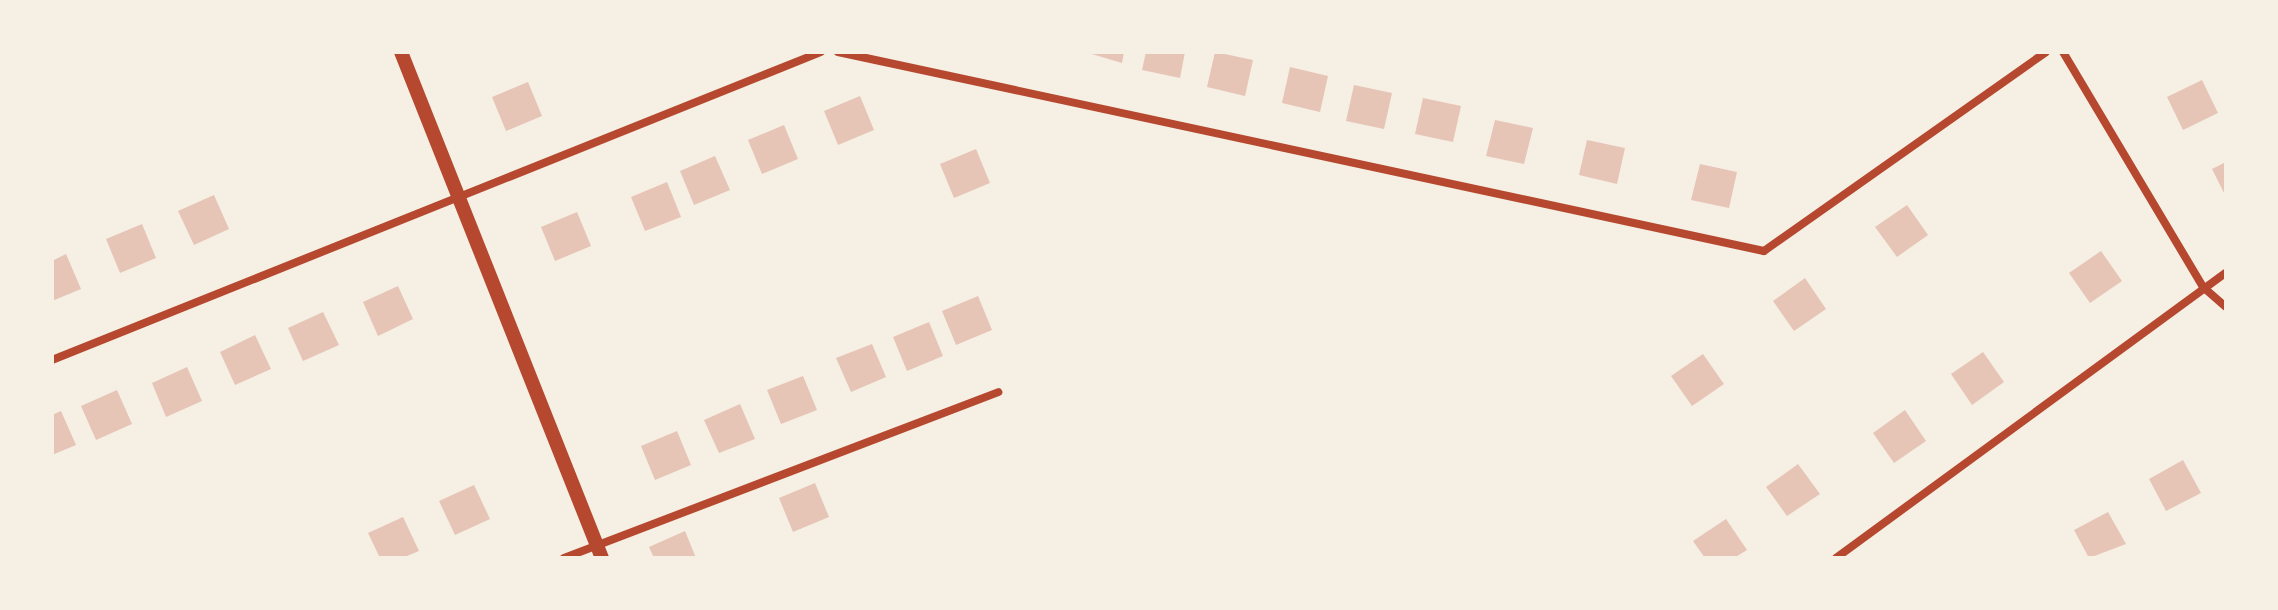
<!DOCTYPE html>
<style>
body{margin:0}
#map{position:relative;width:2278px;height:610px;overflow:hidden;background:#f6efe4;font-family:Karla,sans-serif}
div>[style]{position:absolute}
.building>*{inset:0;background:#e6c5b7}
.minor>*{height:8px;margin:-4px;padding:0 4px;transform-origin:4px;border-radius:4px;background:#b5482f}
.tertiary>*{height:14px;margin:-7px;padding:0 7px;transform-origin:7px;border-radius:7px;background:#b5482f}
span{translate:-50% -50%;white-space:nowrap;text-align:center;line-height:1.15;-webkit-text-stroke:6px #f6efe4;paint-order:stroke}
.frame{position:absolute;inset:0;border:54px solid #f6efe4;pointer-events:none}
</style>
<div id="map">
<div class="building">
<div style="clip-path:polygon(1085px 52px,1124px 52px,1122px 63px)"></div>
<div style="clip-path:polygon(1146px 52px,1185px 52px,1180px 78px,1142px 70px)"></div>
<div style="clip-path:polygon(1215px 52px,1253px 60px,1245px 96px,1207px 87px)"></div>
<div style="clip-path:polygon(1290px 67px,1328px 76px,1320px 112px,1282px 103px)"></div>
<div style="clip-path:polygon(2202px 80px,2218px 113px,2183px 130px,2167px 97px)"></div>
<div style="clip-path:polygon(528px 82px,542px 116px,506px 131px,492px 97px)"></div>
<div style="clip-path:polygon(1354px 85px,1392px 93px,1384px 129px,1346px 121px)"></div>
<div style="clip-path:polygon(860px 96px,874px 130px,838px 145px,824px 111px)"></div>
<div style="clip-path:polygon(1423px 98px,1461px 106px,1453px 142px,1415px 134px)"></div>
<div style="clip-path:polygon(1495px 120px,1533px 128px,1524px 164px,1486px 156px)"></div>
<div style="clip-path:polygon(784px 125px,798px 159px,762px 174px,748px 140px)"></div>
<div style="clip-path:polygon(1587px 140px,1625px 148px,1617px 184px,1579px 175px)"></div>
<div style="clip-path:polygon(976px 149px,990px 183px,954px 198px,940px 164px)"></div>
<div style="clip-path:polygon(715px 156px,730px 190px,694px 205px,680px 171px)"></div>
<div style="clip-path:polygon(2226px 162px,2226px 197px,2212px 169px)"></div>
<div style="clip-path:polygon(1700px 164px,1737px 172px,1729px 208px,1691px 200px)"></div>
<div style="clip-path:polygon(667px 182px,681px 217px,645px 231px,631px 197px)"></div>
<div style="clip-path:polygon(214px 195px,229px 229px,194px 245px,178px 211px)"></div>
<div style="clip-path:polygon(1907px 205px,1928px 235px,1897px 257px,1875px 227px)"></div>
<div style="clip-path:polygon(577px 212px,591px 246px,555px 261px,541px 227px)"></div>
<div style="clip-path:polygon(142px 224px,156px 258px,120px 273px,106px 239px)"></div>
<div style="clip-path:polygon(2101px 251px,2122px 281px,2090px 303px,2069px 273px)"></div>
<div style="clip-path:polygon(66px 254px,81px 289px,52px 301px,52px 261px)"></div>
<div style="clip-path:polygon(1805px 278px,1826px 309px,1794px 331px,1773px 301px)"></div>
<div style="clip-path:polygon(398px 286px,413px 319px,378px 336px,363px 302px)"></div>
<div style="clip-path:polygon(978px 296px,992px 330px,956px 345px,942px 311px)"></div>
<div style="clip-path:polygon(323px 312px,339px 345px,303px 361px,288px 328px)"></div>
<div style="clip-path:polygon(929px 322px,943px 356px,907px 371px,893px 337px)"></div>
<div style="clip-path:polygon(255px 335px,271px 369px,235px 385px,220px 352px)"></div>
<div style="clip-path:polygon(872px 344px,886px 377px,851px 392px,836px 358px)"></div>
<div style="clip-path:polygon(1983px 352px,2004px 382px,1972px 405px,1951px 374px)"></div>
<div style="clip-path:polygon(1703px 354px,1724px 384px,1692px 406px,1671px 376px)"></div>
<div style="clip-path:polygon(187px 367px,202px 401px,166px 417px,152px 383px)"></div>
<div style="clip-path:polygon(803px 376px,817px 410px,781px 424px,767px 390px)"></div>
<div style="clip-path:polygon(117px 390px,132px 424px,96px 440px,81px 406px)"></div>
<div style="clip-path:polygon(740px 404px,755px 439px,719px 453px,704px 420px)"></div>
<div style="clip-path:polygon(1905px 410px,1926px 441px,1894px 463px,1873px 433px)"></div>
<div style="clip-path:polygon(61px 411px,76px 445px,52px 455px,52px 415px)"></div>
<div style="clip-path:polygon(677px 431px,691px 465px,655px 480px,641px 446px)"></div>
<div style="clip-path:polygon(2183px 460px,2201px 493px,2166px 511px,2149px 479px)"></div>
<div style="clip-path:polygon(1798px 464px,1820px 494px,1787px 516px,1766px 487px)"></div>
<div style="clip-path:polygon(815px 483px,829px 517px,793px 532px,779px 498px)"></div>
<div style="clip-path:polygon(474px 485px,490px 519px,455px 535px,439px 501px)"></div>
<div style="clip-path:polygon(2108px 512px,2126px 544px,2089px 558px,2074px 530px)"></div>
<div style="clip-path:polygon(403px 517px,419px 551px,402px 558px,380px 558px,368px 533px)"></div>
<div style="clip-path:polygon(1726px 519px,1747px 550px,1734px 558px,1705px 558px,1693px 541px)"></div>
<div style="clip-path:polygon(685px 531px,696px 558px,654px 558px,649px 547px)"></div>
</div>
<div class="minor">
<div style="left:838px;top:52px;width:947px;rotate:12.13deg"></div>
<div style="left:1764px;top:251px;width:345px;rotate:-35.2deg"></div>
<div style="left:2063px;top:52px;width:274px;rotate:59.2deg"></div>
<div style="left:2203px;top:287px;width:30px;rotate:41deg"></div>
<div style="left:52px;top:360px;width:828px;rotate:-21.83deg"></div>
<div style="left:564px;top:558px;width:465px;rotate:-20.9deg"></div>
<div style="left:1836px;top:558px;width:483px;rotate:-36.2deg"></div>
</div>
<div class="tertiary">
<div style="left:401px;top:52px;width:544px;rotate:68.34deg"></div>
</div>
<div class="frame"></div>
</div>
